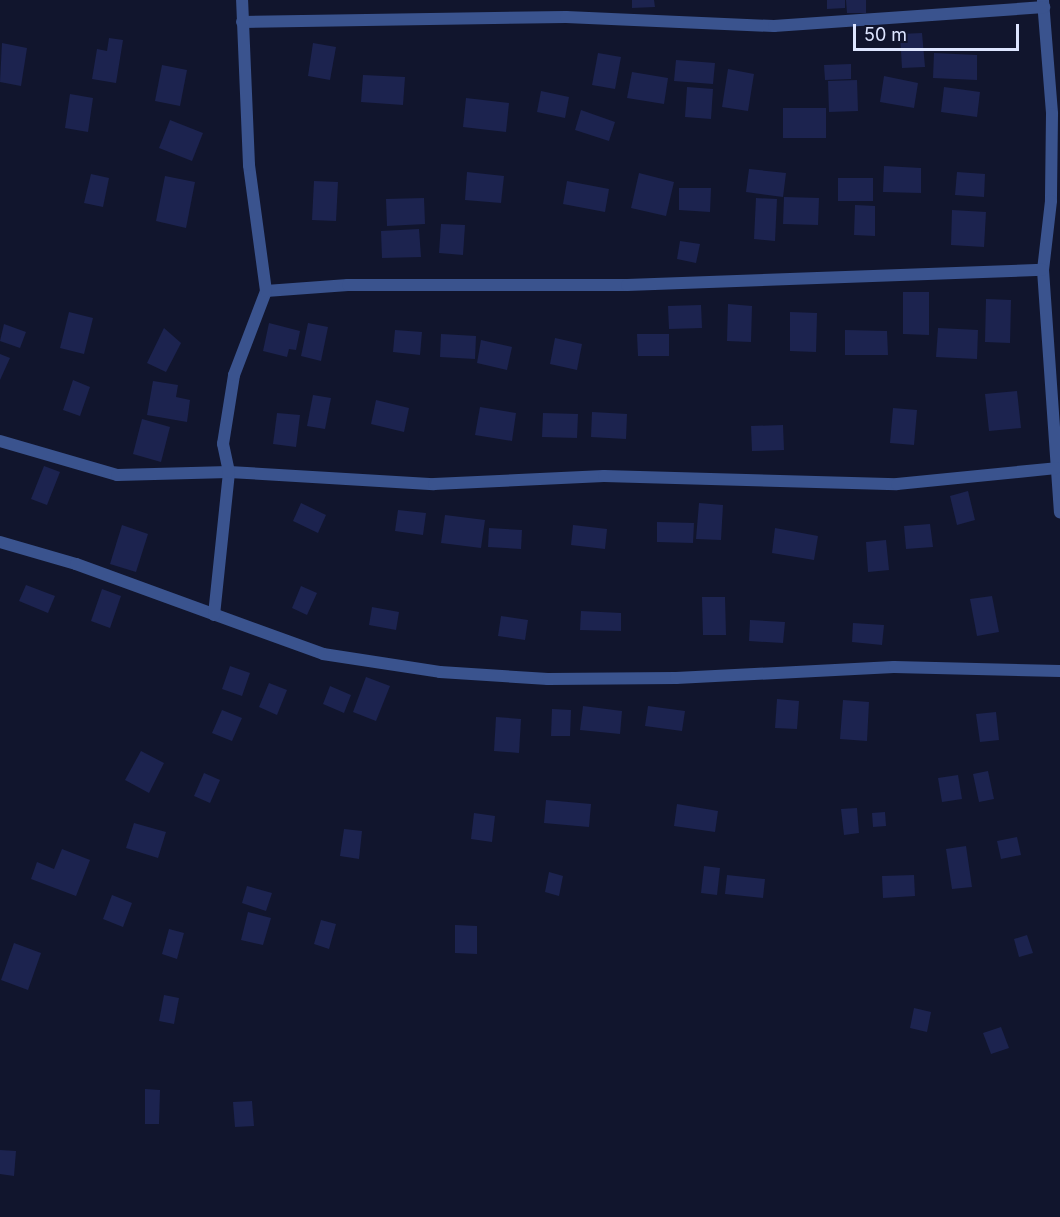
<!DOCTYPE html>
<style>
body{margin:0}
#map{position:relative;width:1060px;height:1217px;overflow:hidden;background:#11152d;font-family:Inter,sans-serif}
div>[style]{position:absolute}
.building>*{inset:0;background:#1c234f}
.minor>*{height:12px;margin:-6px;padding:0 6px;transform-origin:6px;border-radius:6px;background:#3a538e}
span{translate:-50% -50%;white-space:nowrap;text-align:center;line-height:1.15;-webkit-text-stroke:4.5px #11152d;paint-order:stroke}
.scale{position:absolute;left:853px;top:24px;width:166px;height:27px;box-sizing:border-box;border:3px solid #dde5ff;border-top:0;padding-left:8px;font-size:18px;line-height:21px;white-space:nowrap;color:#dde5ff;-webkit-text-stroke:4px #11152d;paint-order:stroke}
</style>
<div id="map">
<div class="building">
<div style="clip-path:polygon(632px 0,654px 0,655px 7px,632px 8px)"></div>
<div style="clip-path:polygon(827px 0,845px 0,845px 8px,827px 9px)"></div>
<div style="clip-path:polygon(846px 0,866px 0,866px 13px,847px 13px)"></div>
<div style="clip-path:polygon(922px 33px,925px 67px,902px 68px,900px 34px)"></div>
<div style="clip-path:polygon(109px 38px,123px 40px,116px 83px,92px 79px,97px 49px,107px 51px)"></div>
<div style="clip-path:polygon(2px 43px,27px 48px,21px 86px,0 82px)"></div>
<div style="clip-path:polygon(313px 43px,336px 47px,330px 80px,308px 76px)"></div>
<div style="clip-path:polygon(598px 53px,621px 57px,615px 89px,592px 85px)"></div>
<div style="clip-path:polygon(934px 53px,977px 55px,977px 80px,933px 78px)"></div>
<div style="clip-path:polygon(676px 60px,715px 63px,713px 84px,674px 81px)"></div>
<div style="clip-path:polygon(851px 64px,851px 79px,825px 80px,824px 65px)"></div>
<div style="clip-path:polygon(162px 65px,187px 70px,180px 106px,155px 101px)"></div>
<div style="clip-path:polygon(728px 69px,754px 74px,748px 111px,722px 107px)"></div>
<div style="clip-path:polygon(632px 72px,668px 78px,664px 104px,627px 98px)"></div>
<div style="clip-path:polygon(363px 75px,405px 77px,403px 105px,361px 102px)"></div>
<div style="clip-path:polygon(884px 76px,918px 83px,914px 108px,880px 102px)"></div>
<div style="clip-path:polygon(857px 80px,858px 111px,829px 112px,828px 81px)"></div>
<div style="clip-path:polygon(687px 87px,713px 89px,711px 119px,685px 117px)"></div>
<div style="clip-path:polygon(944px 87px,980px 92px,977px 117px,941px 112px)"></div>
<div style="clip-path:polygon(541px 91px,569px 97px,565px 118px,537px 112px)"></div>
<div style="clip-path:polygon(70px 94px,93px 98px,88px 132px,65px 128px)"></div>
<div style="clip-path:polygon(466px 98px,509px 103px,506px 132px,463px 127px)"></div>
<div style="clip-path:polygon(783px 108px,826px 108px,826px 138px,783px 138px)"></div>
<div style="clip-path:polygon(581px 110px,615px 122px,609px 141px,575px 130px)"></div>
<div style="clip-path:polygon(170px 120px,203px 133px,192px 161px,159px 148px)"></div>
<div style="clip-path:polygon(884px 166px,921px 168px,921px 193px,883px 192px)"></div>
<div style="clip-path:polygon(749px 169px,786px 173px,783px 197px,746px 192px)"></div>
<div style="clip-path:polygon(467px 172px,504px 176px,501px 203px,465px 200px)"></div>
<div style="clip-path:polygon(957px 172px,985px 174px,984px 197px,955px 195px)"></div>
<div style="clip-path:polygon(639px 173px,674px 182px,666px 216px,631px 208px)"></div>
<div style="clip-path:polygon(91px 174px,109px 178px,103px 207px,84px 203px)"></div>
<div style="clip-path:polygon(165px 176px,195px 182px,186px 228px,156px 221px)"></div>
<div style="clip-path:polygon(838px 178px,873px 178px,873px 201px,838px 201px)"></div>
<div style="clip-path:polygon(314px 181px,338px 182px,336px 221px,312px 220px)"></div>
<div style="clip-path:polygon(567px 181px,609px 189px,605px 212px,563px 204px)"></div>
<div style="clip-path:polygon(679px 188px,711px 188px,710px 212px,679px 210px)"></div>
<div style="clip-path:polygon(784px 197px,819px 198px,818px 225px,783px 224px)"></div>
<div style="clip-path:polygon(424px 198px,425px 224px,387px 226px,386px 199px)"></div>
<div style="clip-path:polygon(756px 198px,777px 199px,775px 241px,754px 239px)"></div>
<div style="clip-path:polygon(855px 205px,875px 206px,875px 236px,854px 235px)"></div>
<div style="clip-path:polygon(952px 210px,986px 212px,984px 247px,951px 245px)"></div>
<div style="clip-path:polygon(441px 224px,465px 225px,463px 255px,439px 253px)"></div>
<div style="clip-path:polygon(419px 229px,421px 257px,382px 258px,381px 231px)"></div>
<div style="clip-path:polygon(680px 241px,700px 244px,696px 263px,677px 259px)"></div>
<div style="clip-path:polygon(903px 292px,929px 292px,929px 335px,903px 334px)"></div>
<div style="clip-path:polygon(986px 299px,1011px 300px,1010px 343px,985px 342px)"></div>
<div style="clip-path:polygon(728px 304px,752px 306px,751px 342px,727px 341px)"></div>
<div style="clip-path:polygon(701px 305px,702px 328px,669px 329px,668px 306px)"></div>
<div style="clip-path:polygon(69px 312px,93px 318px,84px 354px,60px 348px)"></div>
<div style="clip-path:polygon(790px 312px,817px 313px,816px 352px,790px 351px)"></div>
<div style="clip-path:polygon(269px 323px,300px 331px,296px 350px,289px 349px,287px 357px,263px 351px)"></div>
<div style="clip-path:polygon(308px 323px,328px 327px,321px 361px,301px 356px)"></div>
<div style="clip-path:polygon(4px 324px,26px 332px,20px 348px,0 341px)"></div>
<div style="clip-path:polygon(164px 328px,181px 343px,166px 372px,147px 363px)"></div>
<div style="clip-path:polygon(938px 328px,978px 330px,977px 359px,936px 357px)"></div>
<div style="clip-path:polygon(395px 330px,422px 332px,420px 355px,393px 352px)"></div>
<div style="clip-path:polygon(845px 330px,887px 331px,888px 355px,845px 355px)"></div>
<div style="clip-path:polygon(441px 334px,476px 336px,475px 359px,440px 357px)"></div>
<div style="clip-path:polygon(637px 334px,669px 334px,669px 356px,638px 356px)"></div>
<div style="clip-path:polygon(555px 338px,582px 344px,577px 370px,550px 364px)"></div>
<div style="clip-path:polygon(481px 340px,512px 347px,507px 370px,477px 363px)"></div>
<div style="clip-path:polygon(0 354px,10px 358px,0 380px)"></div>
<div style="clip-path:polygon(73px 380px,90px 387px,80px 416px,63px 410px)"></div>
<div style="clip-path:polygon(153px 381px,178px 385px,176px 397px,190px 400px,187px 422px,147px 415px)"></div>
<div style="clip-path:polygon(1017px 391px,1021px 428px,989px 431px,985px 394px)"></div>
<div style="clip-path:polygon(313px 395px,331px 398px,325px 429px,307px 426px)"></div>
<div style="clip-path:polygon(376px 400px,409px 408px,404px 432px,371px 424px)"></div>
<div style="clip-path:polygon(480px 407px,516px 413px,512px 441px,475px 435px)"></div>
<div style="clip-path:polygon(893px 408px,917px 410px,914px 445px,890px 443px)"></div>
<div style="clip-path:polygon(592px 412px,627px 414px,626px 439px,591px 437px)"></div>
<div style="clip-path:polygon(277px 413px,300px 415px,296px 447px,273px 444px)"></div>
<div style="clip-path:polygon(543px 413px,578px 414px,577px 438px,542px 437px)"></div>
<div style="clip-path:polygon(142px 419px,170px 427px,161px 462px,133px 454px)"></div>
<div style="clip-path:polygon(783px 425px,784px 450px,752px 451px,751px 426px)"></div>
<div style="clip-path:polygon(44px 466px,60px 472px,47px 505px,31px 499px)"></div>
<div style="clip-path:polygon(968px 491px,975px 520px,957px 525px,950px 496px)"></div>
<div style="clip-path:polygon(301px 503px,326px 515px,318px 533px,293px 521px)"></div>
<div style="clip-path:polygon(699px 503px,723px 505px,721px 540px,696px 539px)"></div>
<div style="clip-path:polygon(398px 510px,426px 513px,423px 535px,395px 531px)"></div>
<div style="clip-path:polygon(445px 515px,485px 520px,481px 548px,441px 543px)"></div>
<div style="clip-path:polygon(657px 522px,694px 523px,693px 543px,657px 542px)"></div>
<div style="clip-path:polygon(930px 524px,933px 547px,906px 549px,904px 526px)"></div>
<div style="clip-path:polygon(122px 525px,148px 534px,136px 572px,110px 564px)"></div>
<div style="clip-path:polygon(573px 525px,607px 529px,605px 549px,571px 545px)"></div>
<div style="clip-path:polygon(489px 528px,522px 530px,521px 549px,488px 547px)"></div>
<div style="clip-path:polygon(775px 528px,818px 536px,814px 560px,772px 553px)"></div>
<div style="clip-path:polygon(886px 540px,889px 570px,868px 572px,866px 542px)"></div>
<div style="clip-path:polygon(26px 585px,55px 596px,48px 613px,19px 601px)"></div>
<div style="clip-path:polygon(301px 586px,317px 593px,307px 615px,292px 608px)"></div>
<div style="clip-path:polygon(102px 589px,121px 596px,110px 628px,91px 621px)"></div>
<div style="clip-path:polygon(992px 596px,999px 632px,977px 636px,970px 599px)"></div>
<div style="clip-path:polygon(702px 597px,725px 597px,726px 635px,703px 635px)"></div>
<div style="clip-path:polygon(372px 607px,399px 612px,396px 630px,369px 625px)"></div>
<div style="clip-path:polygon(581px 611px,621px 613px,621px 631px,580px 630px)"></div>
<div style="clip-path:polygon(501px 616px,528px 620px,525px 640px,498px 636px)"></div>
<div style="clip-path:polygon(750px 620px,785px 622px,783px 643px,749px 641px)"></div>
<div style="clip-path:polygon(853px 623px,884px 625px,882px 645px,852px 642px)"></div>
<div style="clip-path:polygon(230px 666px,250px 673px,242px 696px,222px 689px)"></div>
<div style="clip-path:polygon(366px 677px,390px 686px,376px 721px,353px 712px)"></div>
<div style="clip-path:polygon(269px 683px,287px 690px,277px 715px,259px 707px)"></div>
<div style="clip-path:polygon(330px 686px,351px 695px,344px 713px,323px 704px)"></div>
<div style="clip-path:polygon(777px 699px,799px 701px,797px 729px,775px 728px)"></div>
<div style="clip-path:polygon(843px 700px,869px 702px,867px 741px,840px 739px)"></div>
<div style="clip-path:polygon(583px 706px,622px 711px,620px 734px,580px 730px)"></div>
<div style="clip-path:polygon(648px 706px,685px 711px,682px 731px,645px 726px)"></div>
<div style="clip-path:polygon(552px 709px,571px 710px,570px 736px,551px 736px)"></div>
<div style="clip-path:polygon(222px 710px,242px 718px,232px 741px,212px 733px)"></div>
<div style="clip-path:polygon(996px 712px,999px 740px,980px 742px,976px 714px)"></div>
<div style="clip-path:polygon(496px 717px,521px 719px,519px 753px,494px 751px)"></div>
<div style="clip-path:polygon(141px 751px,164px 763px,149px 793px,125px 780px)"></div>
<div style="clip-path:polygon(988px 771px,994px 799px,979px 802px,973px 774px)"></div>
<div style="clip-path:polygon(204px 773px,220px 780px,210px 803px,194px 796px)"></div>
<div style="clip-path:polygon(958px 775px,962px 799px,942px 802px,938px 778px)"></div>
<div style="clip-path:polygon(546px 800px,591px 804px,589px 827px,544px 823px)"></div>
<div style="clip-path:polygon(677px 804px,718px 811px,715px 832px,674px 826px)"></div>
<div style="clip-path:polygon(857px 808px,859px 833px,844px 835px,841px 809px)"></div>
<div style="clip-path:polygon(885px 812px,886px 826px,873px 827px,872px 813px)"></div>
<div style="clip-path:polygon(474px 813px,495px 816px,492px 842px,471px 839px)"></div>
<div style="clip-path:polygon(134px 823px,166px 832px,158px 858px,126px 848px)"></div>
<div style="clip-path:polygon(344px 829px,362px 831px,359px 859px,340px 856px)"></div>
<div style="clip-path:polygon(1017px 837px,1021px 855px,1001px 859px,997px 841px)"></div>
<div style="clip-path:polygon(966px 846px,972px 887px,952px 889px,946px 849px)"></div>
<div style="clip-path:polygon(62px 849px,90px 860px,76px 896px,31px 879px,37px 862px,54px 869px)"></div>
<div style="clip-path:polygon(704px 866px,720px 868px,717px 895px,701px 893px)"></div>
<div style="clip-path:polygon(549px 872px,563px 876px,559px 896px,545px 892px)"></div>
<div style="clip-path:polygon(727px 875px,765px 879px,763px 898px,725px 894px)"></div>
<div style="clip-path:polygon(914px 875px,915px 896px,883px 898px,882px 876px)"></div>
<div style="clip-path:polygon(247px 886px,272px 893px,266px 911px,242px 903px)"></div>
<div style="clip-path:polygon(112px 895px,132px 903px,123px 927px,103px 919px)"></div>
<div style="clip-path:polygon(248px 912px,271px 918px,263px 945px,241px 940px)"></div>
<div style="clip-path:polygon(321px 920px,336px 924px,329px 949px,314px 944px)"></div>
<div style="clip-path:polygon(455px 925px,477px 926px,477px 954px,455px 953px)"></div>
<div style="clip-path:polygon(169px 929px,184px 933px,177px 959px,162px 954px)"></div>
<div style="clip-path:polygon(1027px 935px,1033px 953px,1019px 957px,1014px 939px)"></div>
<div style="clip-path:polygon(14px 943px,41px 953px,28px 990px,1px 980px)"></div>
<div style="clip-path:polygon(164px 995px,179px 998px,174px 1024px,159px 1021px)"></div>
<div style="clip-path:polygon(914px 1008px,931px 1012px,927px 1032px,910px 1028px)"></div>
<div style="clip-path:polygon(1001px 1027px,1009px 1048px,991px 1054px,983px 1033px)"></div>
<div style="clip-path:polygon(145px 1089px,160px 1090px,159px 1124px,145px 1124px)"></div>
<div style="clip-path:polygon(252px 1101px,254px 1126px,235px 1127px,233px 1102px)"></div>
<div style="clip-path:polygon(0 1150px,16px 1151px,14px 1176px,0 1174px)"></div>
</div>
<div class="minor">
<div style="left:1043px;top:1px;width:113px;rotate:85.4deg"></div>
<div style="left:1052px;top:114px;width:87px;rotate:90.7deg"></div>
<div style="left:1051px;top:201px;width:69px;rotate:96.6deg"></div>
<div style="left:1043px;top:270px;width:243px;rotate:86deg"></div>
<div style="left:242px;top:22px;width:324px;rotate:-0.9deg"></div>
<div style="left:566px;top:17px;width:208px;rotate:2.5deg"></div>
<div style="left:774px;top:26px;width:271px;rotate:-4deg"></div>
<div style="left:266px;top:291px;width:82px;rotate:-4.2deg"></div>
<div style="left:348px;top:285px;width:279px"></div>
<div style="left:627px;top:285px;width:416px;rotate:-2.1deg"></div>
<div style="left:0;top:441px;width:122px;rotate:16.2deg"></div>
<div style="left:117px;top:475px;width:112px;rotate:-1.5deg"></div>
<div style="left:229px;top:472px;width:205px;rotate:3.4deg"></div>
<div style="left:434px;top:484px;width:170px;rotate:-2.7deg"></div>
<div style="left:604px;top:476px;width:293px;rotate:1.6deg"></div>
<div style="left:897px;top:484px;width:160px;rotate:-5.7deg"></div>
<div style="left:0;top:542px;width:79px;rotate:16.1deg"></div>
<div style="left:76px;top:564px;width:263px;rotate:20deg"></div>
<div style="left:323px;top:654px;width:118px;rotate:8.7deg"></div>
<div style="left:440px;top:672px;width:108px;rotate:3.7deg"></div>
<div style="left:548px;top:679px;width:128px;rotate:-0.4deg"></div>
<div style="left:676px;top:678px;width:218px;rotate:-2.9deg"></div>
<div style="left:894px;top:667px;width:166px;rotate:1.4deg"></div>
<div style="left:214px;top:615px;width:144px;rotate:-84deg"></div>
<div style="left:229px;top:472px;width:29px;rotate:-102deg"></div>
<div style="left:223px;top:444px;width:70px;rotate:-80.9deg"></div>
<div style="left:234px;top:375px;width:90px;rotate:-69.1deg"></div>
<div style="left:266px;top:291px;width:127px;rotate:-97.7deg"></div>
<div style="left:249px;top:165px;width:165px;rotate:-92.4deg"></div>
</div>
<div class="scale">50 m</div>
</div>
